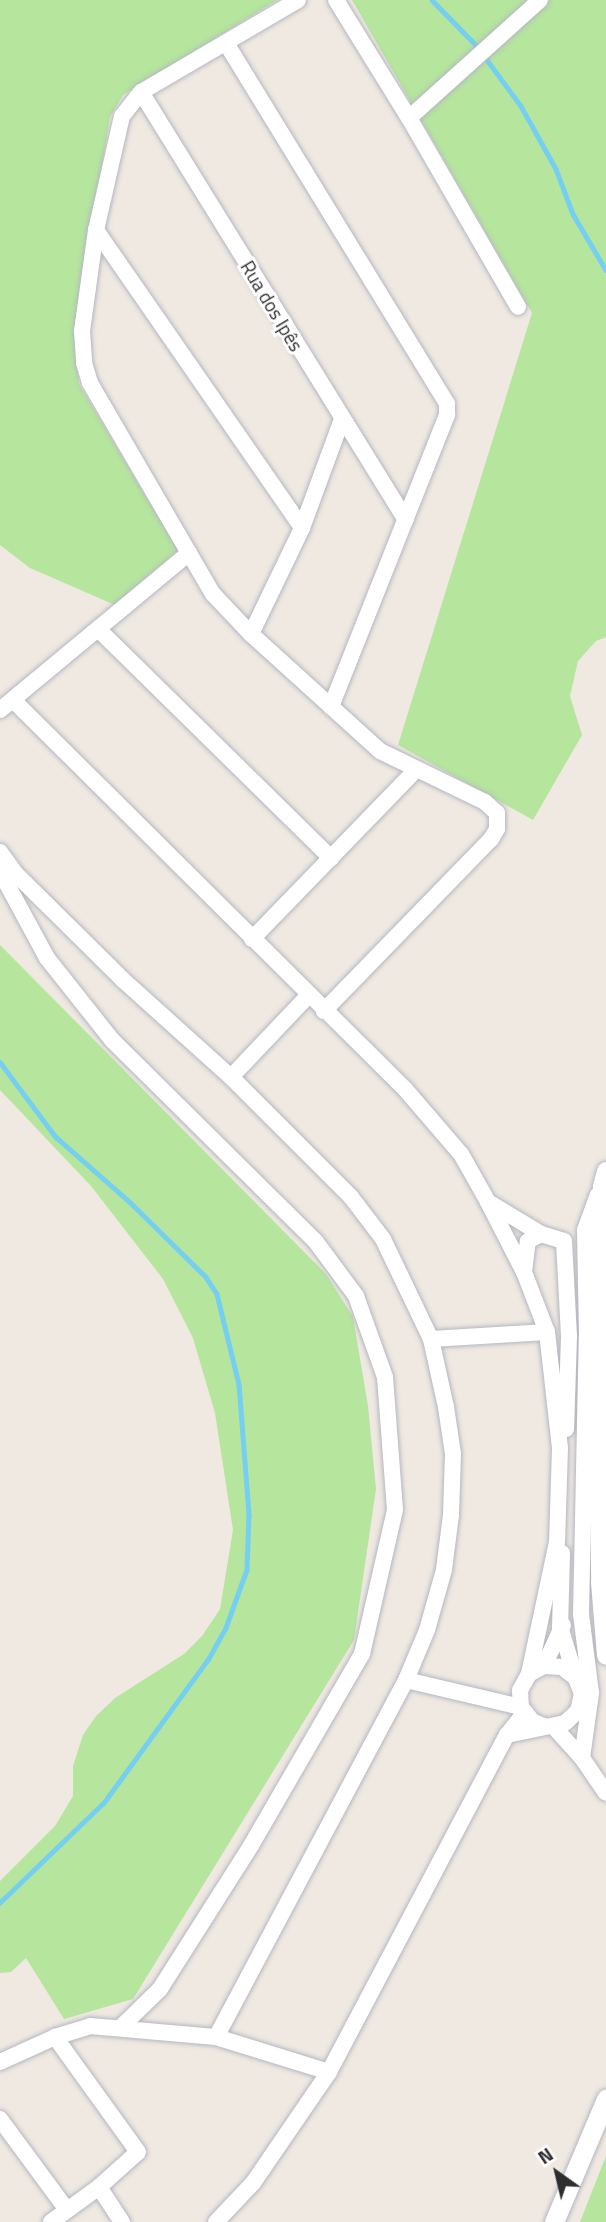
<!DOCTYPE html>
<meta charset="utf-8">
<style>
body{margin:0}
#map{position:relative;width:606px;height:2222px;overflow:hidden;background:#efe9e1;font-family:"Titillium Web",sans-serif}
div>[style]{position:absolute}
.green>*{inset:0;background:#b6e59e}
.stream>*{height:4.5px;margin:-2.25px;padding:0 2.25px;transform-origin:2.25px;border-radius:2.25px;background:#75cff0}
.roads{filter:drop-shadow(0 0 2px #b4b7c1) drop-shadow(0 0 2px #b4b7c1)}
.minor>*{height:16px;margin:-8px;padding:0 8px;transform-origin:8px;border-radius:8px;background:#fff}
.tertiary>*{height:19px;margin:-9.5px;padding:0 9.5px;transform-origin:9.5px;border-radius:9.5px;background:#fff}
span{translate:-50% -50%;white-space:nowrap;text-align:center;line-height:1.15;-webkit-text-stroke:6px #fff;paint-order:stroke}
.street-label{font-size:19px;color:#2e2e2e}
.north{position:absolute;left:522px;top:2138px;width:70px;height:70px;-webkit-text-stroke:5px #fff;paint-order:stroke;rotate:326deg;font-size:19px;font-weight:700;line-height:28px;text-align:center;color:#2e2e2e}
.north::after{content:'';display:block;margin:auto;width:24px;height:32px;background:#2e2e2e;clip-path:polygon(50% 0,100% 100%,50% 72%,0 100%)}
</style>
<div id="map">
<div class="green">
<div style="clip-path:polygon(0 0,277px 0,123px 95px,110px 117px,74px 332px,79px 384px,178px 550px,115px 605px,30px 568px,0 545px)"></div>
<div style="clip-path:polygon(352px 0,606px 0,606px 637px,596px 641px,578px 661px,570px 696px,582px 735px,533px 820px,398px 745px,532px 313px)"></div>
<div style="clip-path:polygon(0 945px,326px 1274px,353px 1317px,368px 1406px,376px 1489px,354px 1640px,133px 1999px,64px 2019px,26px 1958px,11px 1972px,0 1973px,0 1881px,55px 1826px,73px 1796px,73px 1766px,83px 1735px,96px 1716px,115px 1698px,184px 1654px,202px 1636px,220px 1609px,233px 1530px,215px 1413px,193px 1338px,163px 1279px,91px 1186px,0 1090px)"></div>
<div style="clip-path:polygon(606px 2156px,606px 2222px,580px 2222px)"></div>
</div>
<div class="stream">
<div style="left:432px;top:0;width:66px;rotate:45.6deg"></div>
<div style="left:485px;top:57px;width:61px;rotate:53.7deg"></div>
<div style="left:521px;top:106px;width:72px;rotate:60.9deg"></div>
<div style="left:556px;top:169px;width:48px;rotate:69.3deg"></div>
<div style="left:573px;top:214px;width:65px;rotate:59.5deg"></div>
<div style="left:0;top:1062px;width:94px;rotate:53.3deg"></div>
<div style="left:56px;top:1137px;width:100px;rotate:41.3deg"></div>
<div style="left:131px;top:1203px;width:105px;rotate:44.6deg"></div>
<div style="left:206px;top:1277px;width:20px;rotate:57deg"></div>
<div style="left:217px;top:1294px;width:93px;rotate:76.3deg"></div>
<div style="left:239px;top:1384px;width:131px;rotate:85.6deg"></div>
<div style="left:249px;top:1515px;width:55px;rotate:92.1deg"></div>
<div style="left:247px;top:1570px;width:62px;rotate:109.9deg"></div>
<div style="left:226px;top:1628px;width:37px;rotate:119deg"></div>
<div style="left:208px;top:1660px;width:177px;rotate:126deg"></div>
<div style="left:104px;top:1803px;width:144px;rotate:136.1deg"></div>
</div>
<div class="roads">
<div class="minor">
<div style="left:298px;top:0;width:182px;rotate:149.6deg"></div>
<div style="left:141px;top:92px;width:31px;rotate:128deg"></div>
<div style="left:122px;top:116px;width:117px;rotate:102.8deg"></div>
<div style="left:96px;top:230px;width:102px;rotate:97.9deg"></div>
<div style="left:82px;top:331px;width:32px;rotate:86deg"></div>
<div style="left:84px;top:363px;width:21px;rotate:73deg"></div>
<div style="left:90px;top:383px;width:244px;rotate:59.8deg"></div>
<div style="left:213px;top:594px;width:55px;rotate:46.5deg"></div>
<div style="left:251px;top:634px;width:174px;rotate:42.2deg"></div>
<div style="left:380px;top:751px;width:117px;rotate:25.9deg"></div>
<div style="left:485px;top:802px;width:16px;rotate:43deg"></div>
<div style="left:497px;top:813px;width:16px;rotate:90deg"></div>
<div style="left:497px;top:829px;width:12px;rotate:121deg"></div>
<div style="left:491px;top:839px;width:240px;rotate:134.2deg"></div>
<div style="left:336px;top:0;width:139px;rotate:58.3deg"></div>
<div style="left:409px;top:118px;width:218px;rotate:60deg"></div>
<div style="left:226px;top:43px;width:423px;rotate:58.5deg"></div>
<div style="left:447px;top:404px;width:11px;rotate:90deg"></div>
<div style="left:447px;top:415px;width:314px;rotate:111.7deg"></div>
<div style="left:141px;top:92px;width:503px;rotate:58.24deg"></div>
<div style="left:409px;top:118px;width:176px;rotate:-42deg"></div>
<div style="left:96px;top:230px;width:362px;rotate:55.3deg"></div>
<div style="left:98px;top:629px;width:327px;rotate:44.5deg"></div>
<div style="left:251px;top:634px;width:118px;rotate:-64.3deg"></div>
<div style="left:302px;top:528px;width:116px;rotate:-69.8deg"></div>
<div style="left:13px;top:700px;width:552px;rotate:44.78deg"></div>
<div style="left:405px;top:1089px;width:86px;rotate:49.3deg"></div>
<div style="left:461px;top:1154px;width:55px;rotate:60.6deg"></div>
<div style="left:488px;top:1202px;width:79px;rotate:62.8deg"></div>
<div style="left:524px;top:1272px;width:64px;rotate:69deg"></div>
<div style="left:547px;top:1332px;width:117px;rotate:83.6deg"></div>
<div style="left:560px;top:1448px;width:94px;rotate:91.8deg"></div>
<div style="left:557px;top:1542px;width:135px;rotate:102deg"></div>
<div style="left:0;top:710px;width:246px;rotate:-39.7deg"></div>
<div style="left:0;top:852px;width:27px;rotate:54deg"></div>
<div style="left:16px;top:874px;width:149px;rotate:44.7deg"></div>
<div style="left:122px;top:979px;width:147px;rotate:42deg"></div>
<div style="left:231px;top:1077px;width:170px;rotate:45deg"></div>
<div style="left:351px;top:1197px;width:53px;rotate:52.7deg"></div>
<div style="left:383px;top:1239px;width:111px;rotate:64.4deg"></div>
<div style="left:431px;top:1339px;width:70px;rotate:77.6deg"></div>
<div style="left:446px;top:1407px;width:48px;rotate:81.5deg"></div>
<div style="left:453px;top:1454px;width:61px;rotate:91.9deg"></div>
<div style="left:451px;top:1515px;width:55px;rotate:97.3deg"></div>
<div style="left:444px;top:1570px;width:62px;rotate:105.8deg"></div>
<div style="left:427px;top:1630px;width:54px;rotate:112.8deg"></div>
<div style="left:406px;top:1680px;width:404px;rotate:118deg"></div>
<div style="left:1px;top:856px;width:19px;rotate:87deg"></div>
<div style="left:2px;top:875px;width:94px;rotate:61.5deg"></div>
<div style="left:47px;top:958px;width:105px;rotate:51.6deg"></div>
<div style="left:112px;top:1040px;width:287px;rotate:44.7deg"></div>
<div style="left:316px;top:1242px;width:67px;rotate:53.5deg"></div>
<div style="left:356px;top:1296px;width:86px;rotate:70.3deg"></div>
<div style="left:385px;top:1377px;width:133px;rotate:85.7deg"></div>
<div style="left:395px;top:1510px;width:148px;rotate:102.9deg"></div>
<div style="left:362px;top:1654px;width:220px;rotate:120.1deg"></div>
<div style="left:252px;top:1844px;width:172px;rotate:122.4deg"></div>
<div style="left:160px;top:1989px;width:56px;rotate:135.7deg"></div>
<div style="left:252px;top:939px;width:235px;rotate:-45.9deg"></div>
<div style="left:231px;top:1077px;width:112px;rotate:-46.5deg"></div>
<div style="left:490px;top:1203px;width:60px;rotate:31.3deg"></div>
<div style="left:541px;top:1234px;width:24px;rotate:17deg"></div>
<div style="left:564px;top:1241px;width:95px;rotate:87deg"></div>
<div style="left:569px;top:1336px;width:93px;rotate:91.8deg"></div>
<div style="left:524px;top:1272px;width:31px;rotate:-83deg"></div>
<div style="left:528px;top:1241px;width:15px;rotate:-28deg"></div>
<div style="left:431px;top:1339px;width:116px;rotate:-3.5deg"></div>
<div style="left:562px;top:1553px;width:74px;rotate:91.5deg"></div>
<div style="left:560px;top:1627px;width:53px;rotate:72.6deg"></div>
<div style="left:544px;top:1666px;width:45px;rotate:-65.1deg"></div>
<div style="left:406px;top:1680px;width:118px;rotate:13.2deg"></div>
<div style="left:525px;top:1712px;width:29px;rotate:128deg"></div>
<div style="left:507px;top:1735px;width:59px;rotate:-11.7deg"></div>
<div style="left:565px;top:1723px;width:18px;rotate:-43deg"></div>
<div style="left:578px;top:1711px;width:17px;rotate:-77deg"></div>
<div style="left:582px;top:1694px;width:17px;rotate:-111deg"></div>
<div style="left:576px;top:1678px;width:18px;rotate:-142deg"></div>
<div style="left:562px;top:1667px;width:18px;rotate:-177deg"></div>
<div style="left:544px;top:1666px;width:17px;rotate:152deg"></div>
<div style="left:529px;top:1674px;width:18px;rotate:119deg"></div>
<div style="left:520px;top:1690px;width:17px;rotate:87deg"></div>
<div style="left:521px;top:1707px;width:6px;rotate:51deg"></div>
<div style="left:525px;top:1712px;width:11px;rotate:52deg"></div>
<div style="left:532px;top:1721px;width:13px;rotate:23deg"></div>
<div style="left:553px;top:1726px;width:43px;rotate:47.8deg"></div>
<div style="left:582px;top:1758px;width:42px;rotate:55.6deg"></div>
<div style="left:582px;top:1758px;width:66px;rotate:-82.1deg"></div>
<div style="left:591px;top:1693px;width:80px;rotate:-97.2deg"></div>
<div style="left:581px;top:1614px;width:279px;rotate:-88.8deg"></div>
<div style="left:587px;top:1335px;width:105px;rotate:-91.1deg"></div>
<div style="left:585px;top:1230px;width:37px;rotate:-70deg"></div>
<div style="left:0;top:2062px;width:60px;rotate:-24.4deg"></div>
<div style="left:55px;top:2037px;width:37px;rotate:-17deg"></div>
<div style="left:90px;top:2026px;width:126px;rotate:5deg"></div>
<div style="left:216px;top:2037px;width:118px;rotate:17.2deg"></div>
<div style="left:0;top:2119px;width:113px;rotate:53.6deg"></div>
<div style="left:99px;top:2187px;width:42px;rotate:56.7deg"></div>
<div style="left:51px;top:2222px;width:59px;rotate:-36.1deg"></div>
<div style="left:99px;top:2187px;width:52px;rotate:-41.9deg"></div>
<div style="left:138px;top:2152px;width:142px;rotate:-125.8deg"></div>
<div style="left:216px;top:2222px;width:54px;rotate:-46.5deg"></div>
<div style="left:253px;top:2183px;width:135px;rotate:-55.6deg"></div>
<div style="left:329px;top:2072px;width:381px;rotate:-62.2deg"></div>
</div>
<div class="tertiary">
<div style="left:606px;top:1171px;width:16px;rotate:105deg"></div>
<div style="left:602px;top:1186px;width:91px;rotate:93.1deg"></div>
<div style="left:597px;top:1277px;width:305px;rotate:89.4deg"></div>
<div style="left:600px;top:1582px;width:73px;rotate:85.3deg"></div>
<div style="left:554px;top:2222px;width:134px;rotate:-67.1deg"></div>
</div>
</div>
<div class="street-label">
<span style="left:272px;top:306px;rotate:59deg">Rua dos Ipês</span>
</div>
<div class="north">N</div>
</div>
